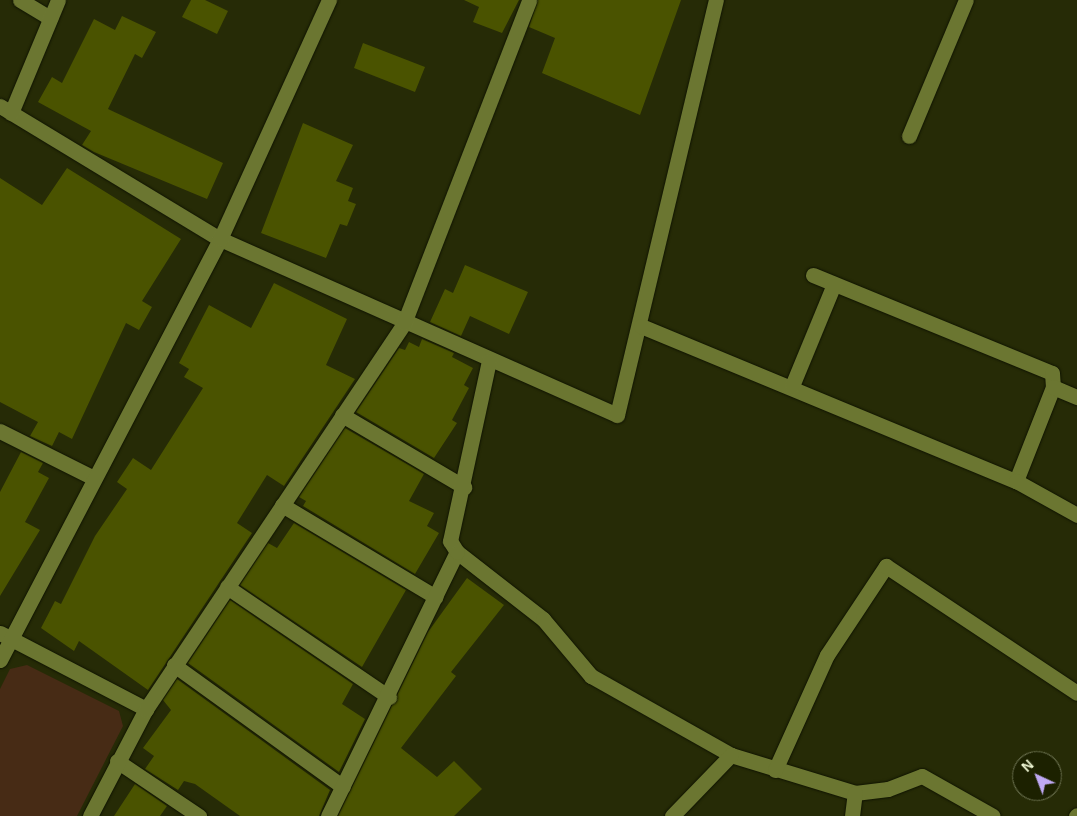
<!DOCTYPE html>
<style>
body{margin:0}
#map{position:relative;width:1077px;height:816px;overflow:hidden;background:#262b06;font-family:Arial,sans-serif}
div>[style]{position:absolute}
.green>*{inset:0;background:#472b15}
.building>*{inset:0;background:#4a5300}
.roads{filter:drop-shadow(0 0 1px #0f1301) drop-shadow(0 0 1px #0f1301)}
.minor>*{height:15px;margin:-7.5px;padding:0 7.5px;transform-origin:7.5px;border-radius:7.5px;background:#6b7631}
span{translate:-50% -50%;white-space:nowrap;text-align:center;line-height:1.15;-webkit-text-stroke:5px #1c2100;paint-order:stroke}
.north{position:absolute;left:1012px;top:751px;width:50px;height:50px;box-sizing:border-box;background:#1c2100;border:1px solid #707654;border-radius:50%;rotate:317deg;font-size:14px;font-weight:700;line-height:20px;text-align:center;color:#eef6d3}
.north::after{content:'';display:block;margin:auto;width:18px;height:22px;background:#bfa9f4;clip-path:polygon(50% 0,100% 100%,50% 72%,0 100%)}
</style>
<div id="map">
<div class="green">
<div style="clip-path:polygon(27px 665px,119px 711px,123px 726px,77px 816px,0 816px,0 689px,10px 669px)"></div>
</div>
<div class="building">
<div style="clip-path:polygon(191px 0,205px 0,228px 11px,217px 34px,182px 17px)"></div>
<div style="clip-path:polygon(464px 0,519px 0,502px 33px,473px 22px,479px 7px)"></div>
<div style="clip-path:polygon(538px 0,681px 0,640px 115px,542px 73px,555px 38px,529px 27px)"></div>
<div style="clip-path:polygon(122px 16px,156px 32px,142px 58px,135px 54px,108px 109px,223px 163px,207px 199px,94px 152px,82px 145px,91px 131px,38px 102px,52px 77px,62px 83px,94px 19px,115px 30px)"></div>
<div style="clip-path:polygon(363px 43px,425px 67px,415px 92px,354px 68px)"></div>
<div style="clip-path:polygon(303px 123px,353px 145px,336px 181px,353px 188px,348px 201px,356px 204px,347px 226px,340px 224px,326px 258px,261px 233px)"></div>
<div style="clip-path:polygon(67px 168px,181px 239px,142px 301px,152px 307px,139px 330px,126px 323px,72px 439px,59px 432px,52px 446px,30px 436px,38px 422px,0 402px,0 178px,42px 205px)"></div>
<div style="clip-path:polygon(465px 265px,528px 292px,509px 334px,470px 316px,461px 336px,430px 322px,445px 289px,453px 293px)"></div>
<div style="clip-path:polygon(274px 283px,347px 319px,326px 365px,355px 379px,284px 486px,267px 475px,237px 523px,252px 533px,148px 690px,79px 641px,74px 651px,41px 628px,55px 601px,61px 604px,95px 536px,127px 489px,117px 482px,133px 458px,151px 470px,203px 388px,184px 377px,189px 369px,179px 363px,209px 305px,251px 328px)"></div>
<div style="clip-path:polygon(422px 339px,454px 353px,452px 357px,473px 368px,464px 385px,469px 388px,452px 420px,457px 423px,434px 458px,356px 412px,399px 348px,405px 350px,409px 342px,419px 347px)"></div>
<div style="clip-path:polygon(345px 428px,424px 474px,409px 501px,434px 513px,427px 526px,439px 533px,415px 574px,303px 506px,306px 501px,299px 497px)"></div>
<div style="clip-path:polygon(21px 452px,43px 463px,38px 472px,49px 478px,25px 522px,40px 530px,0 596px,0 492px)"></div>
<div style="clip-path:polygon(294px 523px,406px 590px,362px 667px,240px 585px,268px 543px,277px 548px)"></div>
<div style="clip-path:polygon(467px 578px,504px 605px,451px 672px,456px 676px,401px 748px,437px 777px,454px 761px,482px 789px,454px 816px,338px 816px,428px 632px)"></div>
<div style="clip-path:polygon(230px 600px,353px 684px,342px 704px,365px 719px,339px 772px,188px 663px)"></div>
<div style="clip-path:polygon(177px 679px,330px 790px,319px 816px,240px 816px,195px 784px,184px 781px,178px 790px,145px 769px,154px 756px,143px 748px,171px 710px,163px 700px)"></div>
<div style="clip-path:polygon(135px 784px,167px 806px,160px 816px,114px 816px)"></div>
</div>
<div class="roads">
<div class="minor">
<div style="left:20px;top:0;width:35px;rotate:31deg"></div>
<div style="left:0;top:106px;width:257px;rotate:31.2deg"></div>
<div style="left:220px;top:239px;width:434px;rotate:23.9deg"></div>
<div style="left:617px;top:415px;width:427px;rotate:-76.6deg"></div>
<div style="left:11px;top:113px;width:122px;rotate:-67.4deg"></div>
<div style="left:909px;top:136px;width:147px;rotate:-67.3deg"></div>
<div style="left:813px;top:275px;width:258px;rotate:22.3deg"></div>
<div style="left:1052px;top:373px;width:14px;rotate:86deg"></div>
<div style="left:1053px;top:387px;width:101px;rotate:111.5deg"></div>
<div style="left:641px;top:326px;width:406px;rotate:22.5deg"></div>
<div style="left:1016px;top:481px;width:70px;rotate:29.1deg"></div>
<div style="left:792px;top:386px;width:110px;rotate:-67.6deg"></div>
<div style="left:1053px;top:387px;width:26px;rotate:23deg"></div>
<div style="left:342px;top:415px;width:142px;rotate:30.5deg"></div>
<div style="left:0;top:431px;width:103px;rotate:26.6deg"></div>
<div style="left:282px;top:505px;width:179px;rotate:30.9deg"></div>
<div style="left:457px;top:552px;width:109px;rotate:37.9deg"></div>
<div style="left:543px;top:619px;width:75px;rotate:49.9deg"></div>
<div style="left:591px;top:676px;width:161px;rotate:29.4deg"></div>
<div style="left:731px;top:755px;width:130px;rotate:17deg"></div>
<div style="left:855px;top:793px;width:33px;rotate:-7deg"></div>
<div style="left:888px;top:789px;width:36px;rotate:-21deg"></div>
<div style="left:922px;top:776px;width:81px;rotate:29.4deg"></div>
<div style="left:227px;top:587px;width:196px;rotate:34.2deg"></div>
<div style="left:0;top:633px;width:165px;rotate:27.5deg"></div>
<div style="left:0;top:660px;width:475px;rotate:-62.4deg"></div>
<div style="left:220px;top:239px;width:263px;rotate:-65.5deg"></div>
<div style="left:174px;top:665px;width:208px;rotate:35.8deg"></div>
<div style="left:117px;top:761px;width:99px;rotate:33.9deg"></div>
<div style="left:775px;top:770px;width:126px;rotate:-65.7deg"></div>
<div style="left:827px;top:655px;width:107px;rotate:-56.5deg"></div>
<div style="left:886px;top:566px;width:229px;rotate:33.6deg"></div>
<div style="left:90px;top:816px;width:121px;rotate:-62.4deg"></div>
<div style="left:146px;top:709px;width:464px;rotate:-56.2deg"></div>
<div style="left:404px;top:323px;width:346px;rotate:-68.8deg"></div>
<div style="left:328px;top:816px;width:294px;rotate:-64deg"></div>
<div style="left:457px;top:552px;width:13px;rotate:-122deg"></div>
<div style="left:450px;top:541px;width:184px;rotate:-77.8deg"></div>
<div style="left:672px;top:816px;width:85px;rotate:-46deg"></div>
<div style="left:852px;top:816px;width:23px;rotate:-83deg"></div>
<div style="left:1076px;top:816px;width:1px;rotate:-45deg"></div>
</div>
</div>
<div class="north">N</div>
</div>
